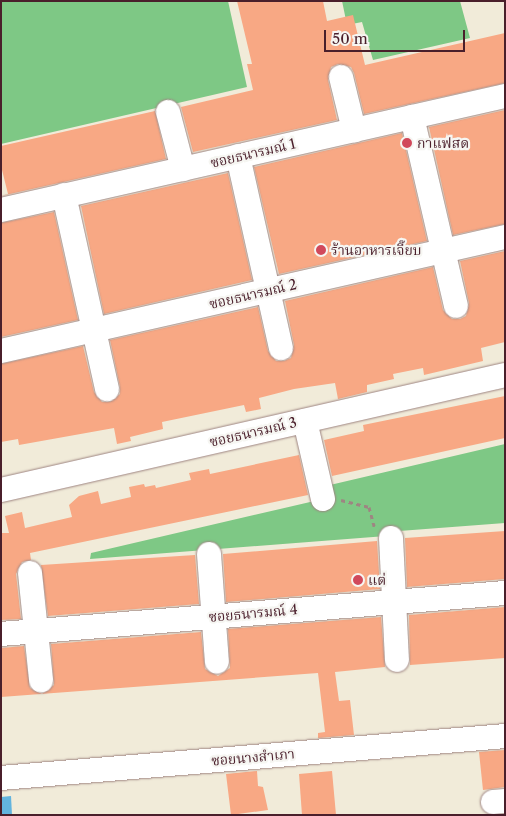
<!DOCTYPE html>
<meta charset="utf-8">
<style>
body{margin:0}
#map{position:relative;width:506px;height:816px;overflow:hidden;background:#f1ebd9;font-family:"Libre Caslon Text","Noto Serif Thai",serif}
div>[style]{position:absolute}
.green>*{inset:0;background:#7ec885}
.water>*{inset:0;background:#63b4de}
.building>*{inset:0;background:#f8a884}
.path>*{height:3px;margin-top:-1.5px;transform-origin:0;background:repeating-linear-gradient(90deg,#9e8582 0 4px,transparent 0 8px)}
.roads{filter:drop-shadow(0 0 1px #9e8582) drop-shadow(0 0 1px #9e8582)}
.minor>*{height:24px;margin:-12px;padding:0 12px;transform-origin:12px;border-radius:12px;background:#fff}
.dots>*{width:14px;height:14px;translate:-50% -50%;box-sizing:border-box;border:2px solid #f6f6f2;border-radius:50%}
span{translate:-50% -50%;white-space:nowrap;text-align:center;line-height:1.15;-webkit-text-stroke:4.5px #f6f6f2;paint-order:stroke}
.poi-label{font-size:14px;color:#4a1f2b}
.left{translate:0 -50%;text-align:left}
.street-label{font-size:14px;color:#4a1f2b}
.frame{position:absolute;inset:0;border:2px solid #4a1f2b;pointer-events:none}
.scale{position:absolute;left:324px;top:30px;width:141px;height:22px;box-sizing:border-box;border:2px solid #4a1f2b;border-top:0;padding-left:6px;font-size:15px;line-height:18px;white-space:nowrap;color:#4a1f2b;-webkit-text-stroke:4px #f6f6f2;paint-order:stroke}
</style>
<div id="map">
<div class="green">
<div style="clip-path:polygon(1px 1px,228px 1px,247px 87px,1px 144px)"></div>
<div style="clip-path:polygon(342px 1px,460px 1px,470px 38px,373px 60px,362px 22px,347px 25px)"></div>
<div style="clip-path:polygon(505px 444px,505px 523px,386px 532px,386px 536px,90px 559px,91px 553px,323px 499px,330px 485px)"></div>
</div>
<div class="water">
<div style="clip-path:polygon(11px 796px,12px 815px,1px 815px,1px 797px)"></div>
</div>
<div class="building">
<div style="clip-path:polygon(237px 1px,323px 1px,327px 21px,353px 15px,365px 65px,505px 33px,505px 83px,364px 114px,354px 73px,351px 67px,338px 64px,331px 67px,328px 80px,337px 120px,193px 152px,181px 107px,253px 90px,247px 64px,252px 64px)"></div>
<div style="clip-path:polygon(505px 110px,505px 224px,453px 235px,429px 127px)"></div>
<div style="clip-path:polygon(155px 111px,166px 159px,1px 196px,8px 194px,1px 166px,1px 146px)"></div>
<div style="clip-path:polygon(402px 133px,427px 241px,279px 274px,254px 167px)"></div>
<div style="clip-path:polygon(228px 173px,252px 280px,104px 314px,81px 206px)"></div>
<div style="clip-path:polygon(54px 212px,78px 320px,1px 337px,1px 223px)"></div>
<div style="clip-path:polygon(505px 251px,505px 342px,481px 348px,483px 361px,424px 375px,423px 368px,393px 374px,394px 379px,367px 385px,367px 392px,338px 399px,335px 383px,294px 389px,259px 398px,261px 409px,246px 412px,244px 405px,162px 422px,163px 429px,130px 437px,131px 441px,117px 444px,114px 428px,19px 445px,18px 439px,1px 442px,1px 364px,83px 346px,94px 392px,102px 402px,110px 402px,120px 394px,120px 387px,110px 340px,258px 307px,268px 351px,276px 361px,284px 361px,291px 358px,294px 345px,285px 301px,433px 267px,443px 310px,452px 319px,460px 319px,466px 316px,469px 303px,460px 261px)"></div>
<div style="clip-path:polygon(505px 396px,505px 438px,332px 476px,324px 440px,364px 431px,363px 425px)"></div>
<div style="clip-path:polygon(299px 455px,308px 495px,30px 553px,31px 560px,22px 562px,16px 574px,21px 619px,1px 620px,1px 533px,9px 533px,5px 516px,22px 512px,25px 528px,72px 517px,69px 505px,79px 496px,98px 491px,101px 504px,131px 497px,129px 487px,144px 484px,145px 487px,155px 485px,156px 488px,191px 480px,189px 473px,209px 469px,210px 474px)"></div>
<div style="clip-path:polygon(505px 531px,505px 579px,407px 587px,405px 538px)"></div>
<div style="clip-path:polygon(377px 541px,380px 589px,226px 602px,223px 554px)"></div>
<div style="clip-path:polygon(195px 555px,199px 604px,48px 616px,41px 565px)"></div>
<div style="clip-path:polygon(505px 607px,505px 658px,410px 665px,409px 615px)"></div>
<div style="clip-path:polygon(381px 617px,385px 667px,335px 672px,339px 701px,350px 700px,354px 735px,318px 738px,318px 733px,325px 732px,318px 673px,1px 697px,1px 648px,24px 646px,30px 688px,42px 694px,54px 685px,51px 644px,201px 632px,205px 669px,218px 676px,230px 668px,228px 629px)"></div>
<div style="clip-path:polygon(505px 750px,505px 787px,483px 790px,479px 752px)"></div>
<div style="clip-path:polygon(257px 771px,258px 786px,263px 787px,268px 810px,231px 815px,226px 774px)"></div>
<div style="clip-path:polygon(332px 771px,336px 815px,302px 815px,299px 774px)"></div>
</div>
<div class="path">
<div style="left:341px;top:500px;width:29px;rotate:14deg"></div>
<div style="left:369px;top:507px;width:20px;rotate:75deg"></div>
</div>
<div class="roads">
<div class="minor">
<div style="left:341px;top:77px;width:55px;rotate:76.2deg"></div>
<div style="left:168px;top:112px;width:59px;rotate:75.3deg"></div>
<div style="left:412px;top:117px;width:194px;rotate:76.9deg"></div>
<div style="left:238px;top:156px;width:197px;rotate:77.4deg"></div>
<div style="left:64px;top:195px;width:199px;rotate:77.5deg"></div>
<div style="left:1px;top:210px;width:517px;rotate:-12.75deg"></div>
<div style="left:1px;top:351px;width:517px;rotate:-12.75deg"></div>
<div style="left:305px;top:421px;width:80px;rotate:77deg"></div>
<div style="left:1px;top:490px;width:517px;rotate:-12.85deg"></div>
<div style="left:391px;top:538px;width:122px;rotate:87.2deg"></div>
<div style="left:209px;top:554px;width:108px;rotate:85.8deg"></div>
<div style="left:30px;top:573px;width:108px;rotate:84.1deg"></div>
<div style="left:1px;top:634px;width:506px;rotate:-4.65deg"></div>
<div style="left:1px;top:778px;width:506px;rotate:-4.76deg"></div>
<div style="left:493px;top:802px;width:12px;rotate:-5deg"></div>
</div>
</div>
<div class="dots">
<div style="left:407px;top:143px;background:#d1495b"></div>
<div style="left:321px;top:250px;background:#d1495b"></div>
<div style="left:358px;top:580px;background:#d1495b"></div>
</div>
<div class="poi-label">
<span class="left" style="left:417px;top:143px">กาแฟสด</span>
<span class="left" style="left:331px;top:250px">ร้านอาหารเจี๊ยบ</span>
<span class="left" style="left:368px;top:580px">แต่</span>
</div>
<div class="street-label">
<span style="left:253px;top:153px;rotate:-13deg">ซอยธนารมณ์ 1</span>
<span style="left:253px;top:294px;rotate:-13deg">ซอยธนารมณ์ 2</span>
<span style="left:253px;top:432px;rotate:-13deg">ซอยธนารมณ์ 3</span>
<span style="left:253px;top:613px;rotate:-5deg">ซอยธนารมณ์ 4</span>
<span style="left:253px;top:757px;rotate:-5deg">ซอยนางสำเภา</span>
</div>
<div class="frame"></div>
<div class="scale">50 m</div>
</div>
